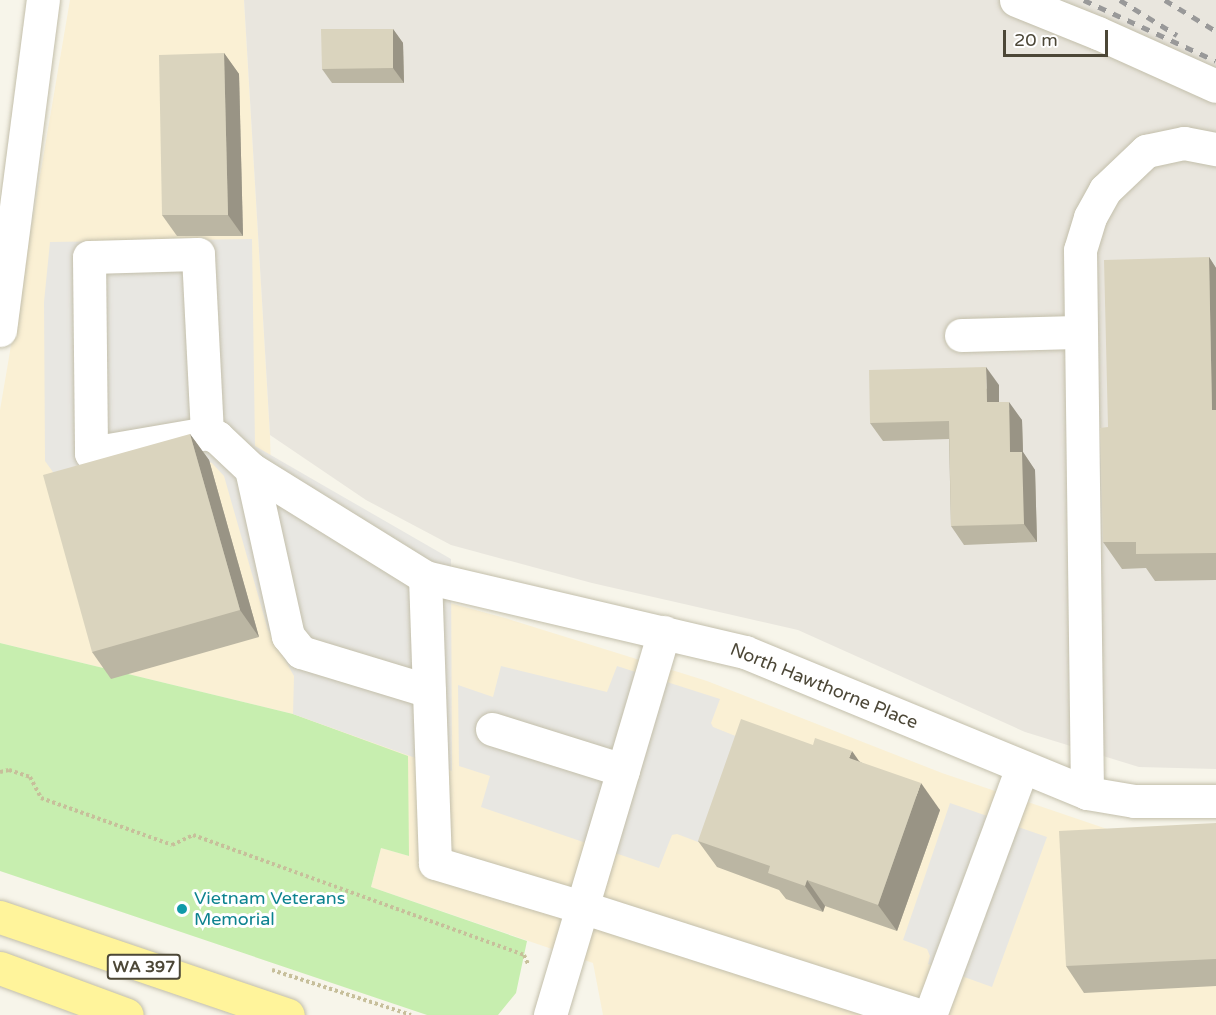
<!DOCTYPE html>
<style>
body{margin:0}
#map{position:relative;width:1216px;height:1015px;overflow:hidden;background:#f7f5ea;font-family:"Varela Round",sans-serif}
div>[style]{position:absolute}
.commercial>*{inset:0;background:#faf0d4}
.industrial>*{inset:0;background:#e9e6de}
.green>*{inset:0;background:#c7eeaf}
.parking>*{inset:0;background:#e8e7e2}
.path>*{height:4px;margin-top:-2px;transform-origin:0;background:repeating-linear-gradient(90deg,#c7bf9b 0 3px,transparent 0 6px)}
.roads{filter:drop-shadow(0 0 2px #c3bfab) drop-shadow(0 0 2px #c3bfab)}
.minor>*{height:33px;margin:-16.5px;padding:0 16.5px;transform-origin:16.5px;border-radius:16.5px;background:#fff}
.major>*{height:33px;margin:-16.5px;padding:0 16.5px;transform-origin:16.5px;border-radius:16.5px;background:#fff49b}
.rail>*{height:4.5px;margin-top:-2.25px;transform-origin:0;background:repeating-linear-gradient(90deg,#999 0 8px,transparent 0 16px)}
.wall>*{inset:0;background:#bbb6a3}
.shaded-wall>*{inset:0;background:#999485}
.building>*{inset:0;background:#dad4be}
.dots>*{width:16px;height:16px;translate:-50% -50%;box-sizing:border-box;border:3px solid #fff;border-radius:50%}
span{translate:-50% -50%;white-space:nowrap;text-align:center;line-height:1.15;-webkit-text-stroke:6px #fff;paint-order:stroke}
.shield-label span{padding:2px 4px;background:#fff;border:2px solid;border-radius:4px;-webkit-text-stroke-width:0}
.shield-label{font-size:16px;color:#4c4737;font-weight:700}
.street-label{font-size:18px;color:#4c4737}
.culture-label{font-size:18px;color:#0d838f}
.left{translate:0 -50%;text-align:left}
.scale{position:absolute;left:1003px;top:30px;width:105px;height:27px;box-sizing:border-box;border:3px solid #4c4737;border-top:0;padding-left:8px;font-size:18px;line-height:21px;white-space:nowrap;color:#4c4737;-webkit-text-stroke:4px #fff;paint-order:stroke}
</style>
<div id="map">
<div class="commercial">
<div style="clip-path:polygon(70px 0,244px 0,270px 435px,272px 509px,398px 589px,505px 618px,707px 681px,942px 773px,1110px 830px,1216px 828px,1216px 1015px,603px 1015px,593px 963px,371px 887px,381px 848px,409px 856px,293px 714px,0 643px,0 410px)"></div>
</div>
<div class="industrial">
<div style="clip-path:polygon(244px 0,1216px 0,1216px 769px,1139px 767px,1025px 732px,798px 630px,592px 583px,451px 545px,366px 500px,270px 435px)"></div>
</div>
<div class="green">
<div style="clip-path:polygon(0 643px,293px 714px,408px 756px,409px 856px,381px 848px,371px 887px,527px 941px,516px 993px,498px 1015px,427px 1015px,0 871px)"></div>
</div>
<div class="parking">
<div style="clip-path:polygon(252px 239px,255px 446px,451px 559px,452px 771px,293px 714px,294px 676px,268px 630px,224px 476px,212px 463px,181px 455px,63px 486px,45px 461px,44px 302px,50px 242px)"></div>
<div style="clip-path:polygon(501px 666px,607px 692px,617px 666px,720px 699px,711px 723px,713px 727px,753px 743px,714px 848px,677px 834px,672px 835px,659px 868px,481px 807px,490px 776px,459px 766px,458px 685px,493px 697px)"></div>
<div style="clip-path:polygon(950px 803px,1047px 837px,992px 987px,928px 964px,930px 956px,927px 949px,903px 940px)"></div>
</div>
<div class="path">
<div style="left:0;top:772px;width:9px;rotate:-13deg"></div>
<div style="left:9px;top:770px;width:22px;rotate:18deg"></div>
<div style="left:30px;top:777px;width:24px;rotate:62deg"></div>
<div style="left:41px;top:798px;width:139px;rotate:19.7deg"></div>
<div style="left:172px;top:845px;width:23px;rotate:-25deg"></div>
<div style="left:193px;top:835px;width:352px;rotate:19.9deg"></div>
<div style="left:524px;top:955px;width:10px;rotate:66deg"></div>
<div style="left:272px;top:970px;width:146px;rotate:17.9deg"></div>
</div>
<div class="roads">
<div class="minor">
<div style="left:1016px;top:0;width:88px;rotate:21.9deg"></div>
<div style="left:1098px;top:33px;width:129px;rotate:24.2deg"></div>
<div style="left:0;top:330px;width:333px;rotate:-82.6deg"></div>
<div style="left:961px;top:335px;width:118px;rotate:-1.5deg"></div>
<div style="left:207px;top:433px;width:179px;rotate:-92.9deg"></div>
<div style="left:198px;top:254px;width:109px;rotate:178.4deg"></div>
<div style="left:89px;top:257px;width:196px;rotate:89.4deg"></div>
<div style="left:91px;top:453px;width:118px;rotate:-9.8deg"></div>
<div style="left:207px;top:433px;width:11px;rotate:22deg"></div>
<div style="left:217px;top:437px;width:47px;rotate:43.3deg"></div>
<div style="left:425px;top:577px;width:286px;rotate:88deg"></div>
<div style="left:435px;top:863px;width:153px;rotate:16.7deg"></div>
<div style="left:582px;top:907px;width:354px;rotate:17.8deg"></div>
<div style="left:429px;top:691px;width:134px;rotate:-163.1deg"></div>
<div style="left:301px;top:652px;width:21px;rotate:-129deg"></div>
<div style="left:288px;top:636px;width:171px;rotate:-102.5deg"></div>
<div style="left:251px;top:469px;width:205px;rotate:31.8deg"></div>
<div style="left:425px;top:577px;width:329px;rotate:13.2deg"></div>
<div style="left:745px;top:652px;width:370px;rotate:22.4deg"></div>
<div style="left:1087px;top:793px;width:48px;rotate:9.7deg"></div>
<div style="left:1134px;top:801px;width:82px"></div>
<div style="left:492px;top:729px;width:137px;rotate:17.4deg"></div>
<div style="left:623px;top:770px;width:256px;rotate:106.6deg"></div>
<div style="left:623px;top:770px;width:144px;rotate:-73.5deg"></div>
<div style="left:1087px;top:793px;width:543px;rotate:-90.74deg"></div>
<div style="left:1080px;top:250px;width:34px;rotate:-73deg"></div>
<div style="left:1090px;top:217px;width:31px;rotate:-61deg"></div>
<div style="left:1105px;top:190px;width:57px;rotate:-43.6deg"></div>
<div style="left:1146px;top:151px;width:39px;rotate:-12deg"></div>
<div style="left:1184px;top:143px;width:33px;rotate:11deg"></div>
<div style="left:930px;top:1015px;width:264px;rotate:-69.6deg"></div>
</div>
<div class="major">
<div style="left:0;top:917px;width:304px;rotate:18.8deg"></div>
<div style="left:0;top:968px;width:135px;rotate:20.3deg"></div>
</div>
</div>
<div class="rail">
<div style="left:1084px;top:0;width:145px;rotate:24.8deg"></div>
<div style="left:1120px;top:0;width:67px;rotate:31.6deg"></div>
<div style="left:1165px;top:0;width:60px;rotate:31.3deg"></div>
</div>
<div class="wall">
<div style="clip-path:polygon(393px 29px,403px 43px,404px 83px,332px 83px,322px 69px)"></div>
<div style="clip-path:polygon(224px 53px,239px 74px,243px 236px,177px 236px,162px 215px)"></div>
<div style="clip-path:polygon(1209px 257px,1216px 268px,1216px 580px,1155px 581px,1146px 568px,1122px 569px,1103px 542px,1108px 427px)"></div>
<div style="clip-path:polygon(999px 385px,999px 402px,1022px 420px,1023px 452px,1035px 470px,1037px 542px,964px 545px,951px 526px,949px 439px,883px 441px,870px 423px)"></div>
<div style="clip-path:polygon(190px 434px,209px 460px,259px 637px,111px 679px,92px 652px)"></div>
<div style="clip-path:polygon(859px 761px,940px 810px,897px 931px,825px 906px,823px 912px,786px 899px,779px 890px,717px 867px,698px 841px)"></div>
<div style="clip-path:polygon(1216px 823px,1216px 986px,1084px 993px,1066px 966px)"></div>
</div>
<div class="shaded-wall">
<div style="clip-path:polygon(393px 29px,403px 43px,404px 83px,393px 68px)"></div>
<div style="clip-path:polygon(224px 53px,239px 74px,243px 236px,228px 215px)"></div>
<div style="clip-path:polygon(1209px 257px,1216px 268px,1216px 415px,1212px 410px)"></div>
<div style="clip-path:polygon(986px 367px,999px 385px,999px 421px,987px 402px)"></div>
<div style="clip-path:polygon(1009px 402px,1022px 420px,1023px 452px,1035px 470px,1037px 542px,1024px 524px,1010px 452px)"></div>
<div style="clip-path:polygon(190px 434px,209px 460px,259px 637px,240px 610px)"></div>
<div style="clip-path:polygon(852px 751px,871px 778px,849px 758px)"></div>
<div style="clip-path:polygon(921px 783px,940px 810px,897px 931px,878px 905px)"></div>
<div style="clip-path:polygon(807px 880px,825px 906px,823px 912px,805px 886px)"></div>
</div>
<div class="building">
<div style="clip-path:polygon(321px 29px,393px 29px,393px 68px,322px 69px)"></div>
<div style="clip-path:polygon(224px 53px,228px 215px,162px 215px,159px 55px)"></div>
<div style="clip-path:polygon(1209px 257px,1212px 410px,1216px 410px,1216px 553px,1136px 554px,1136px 542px,1103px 542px,1100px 428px,1108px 427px,1104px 260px)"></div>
<div style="clip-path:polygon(986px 367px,987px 402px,1009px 402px,1010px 452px,1022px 452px,1024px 524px,951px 526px,949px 421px,870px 423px,869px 370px)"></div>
<div style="clip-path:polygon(190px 434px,240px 610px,92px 652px,43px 475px)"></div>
<div style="clip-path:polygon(741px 719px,813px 745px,815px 738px,852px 751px,849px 758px,921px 783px,878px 905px,807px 880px,805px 886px,768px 873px,770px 866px,698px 841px)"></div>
<div style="clip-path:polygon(1216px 823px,1216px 959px,1066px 966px,1059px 831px)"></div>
</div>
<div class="dots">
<div style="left:182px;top:909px;background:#0f9aa8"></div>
</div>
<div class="shield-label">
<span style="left:144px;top:967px">WA 397</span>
</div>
<div class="street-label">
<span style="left:824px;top:686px;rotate:22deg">North Hawthorne Place</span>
</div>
<div class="culture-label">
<span class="left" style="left:194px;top:909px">Vietnam Veterans<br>Memorial</span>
</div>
<div class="scale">20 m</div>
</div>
